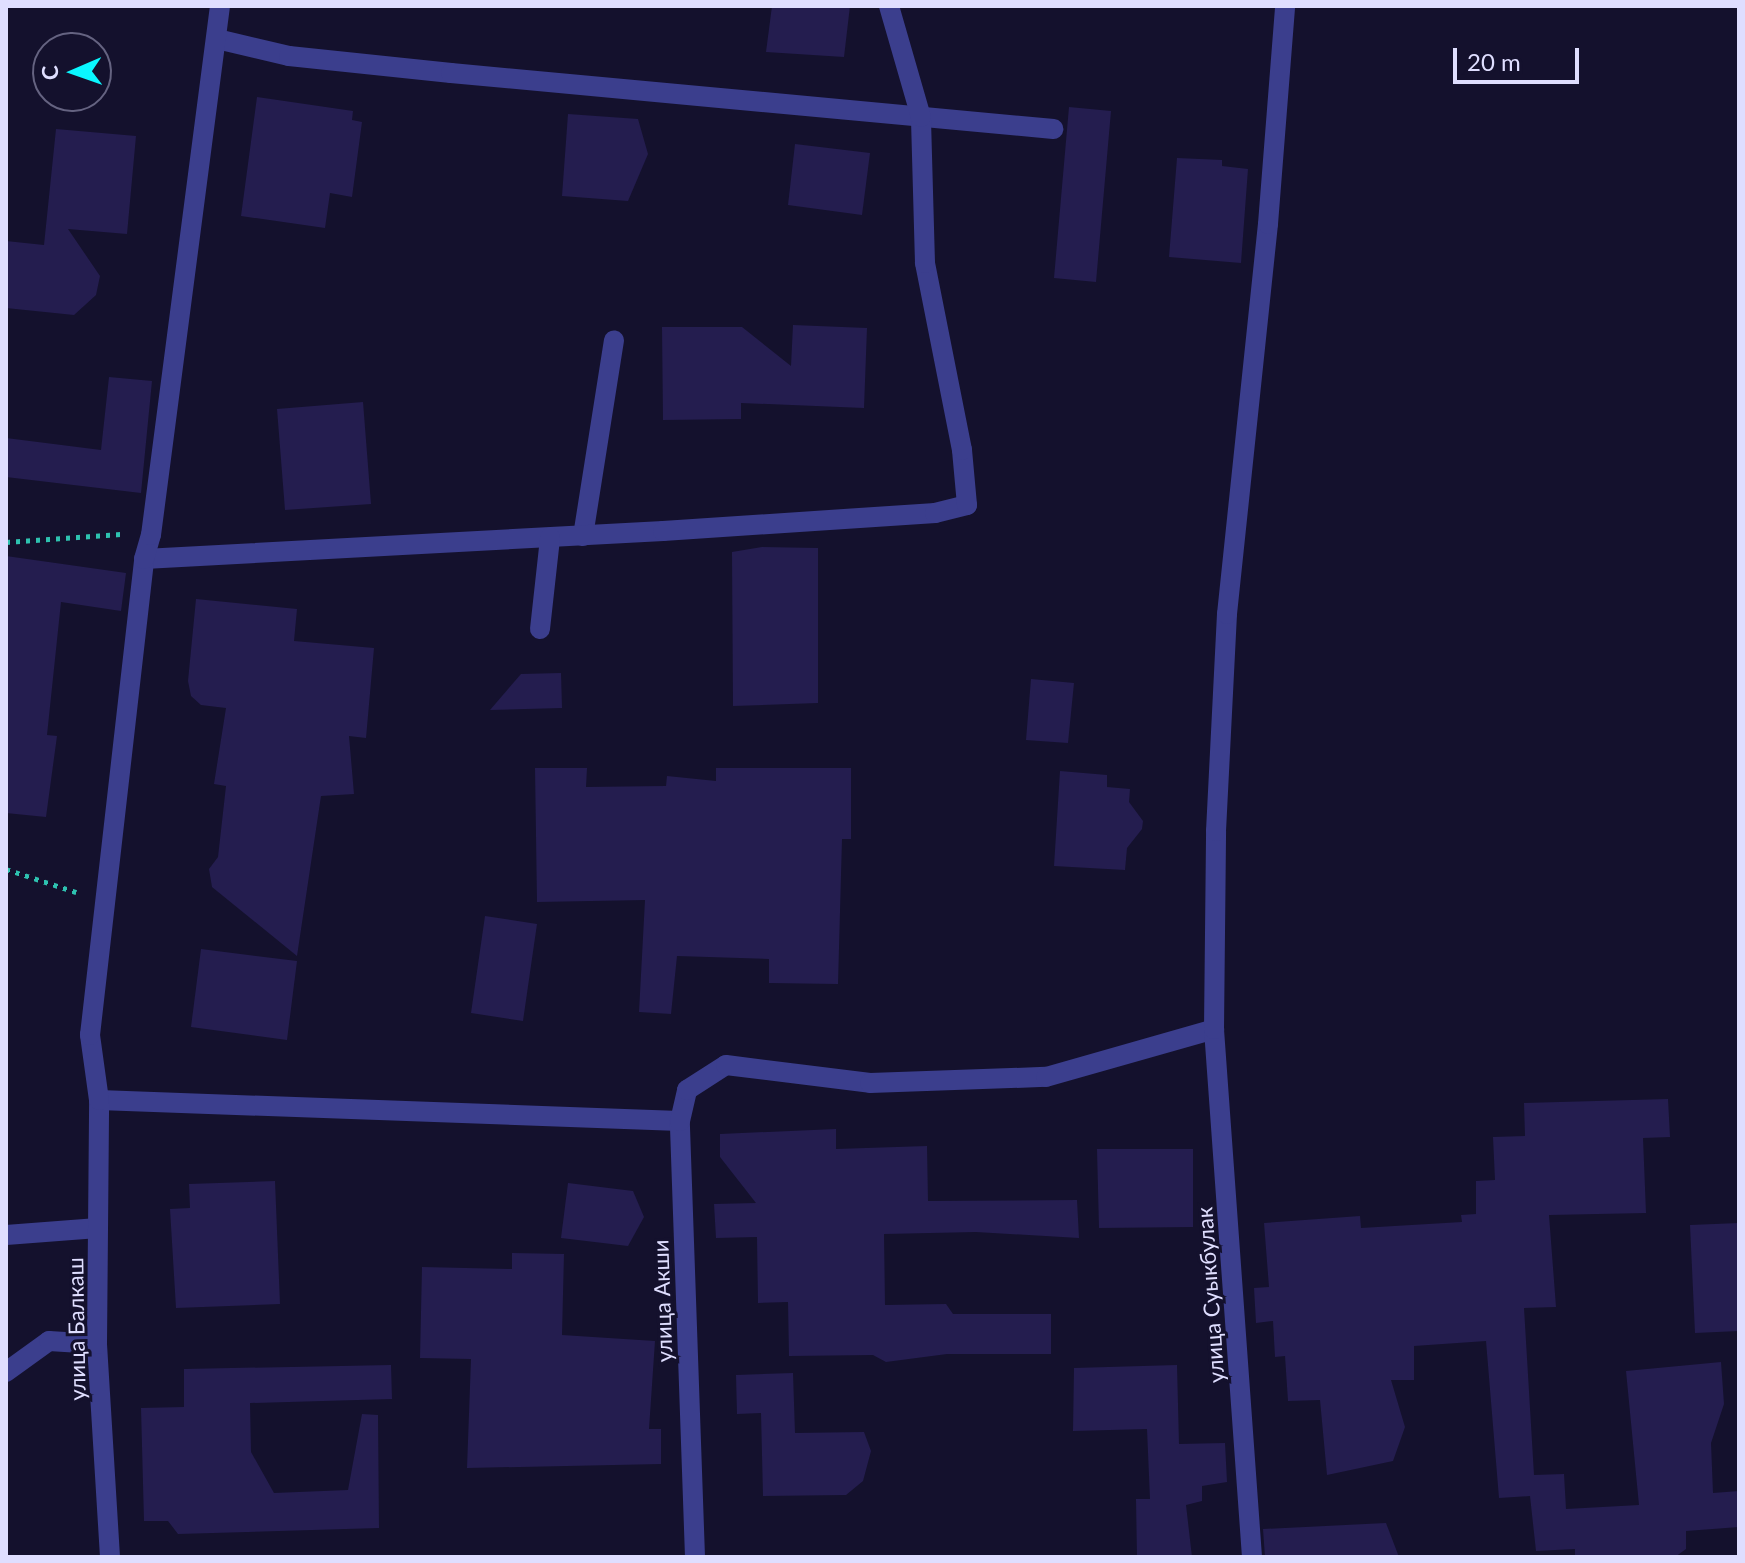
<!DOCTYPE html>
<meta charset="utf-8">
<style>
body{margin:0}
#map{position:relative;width:1745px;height:1563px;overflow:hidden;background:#14112d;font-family:Lato,sans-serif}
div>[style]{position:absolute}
.building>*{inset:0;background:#241d4f}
.path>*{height:5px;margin-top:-2.5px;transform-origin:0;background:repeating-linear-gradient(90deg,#2ec2b0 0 4px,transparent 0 10px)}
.minor>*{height:20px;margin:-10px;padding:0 10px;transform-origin:10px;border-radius:10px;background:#3b3e8d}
span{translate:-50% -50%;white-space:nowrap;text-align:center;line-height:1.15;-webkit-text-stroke:6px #14112d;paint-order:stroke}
.street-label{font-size:22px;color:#dfdeff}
.frame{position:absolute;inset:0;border:8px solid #dfdeff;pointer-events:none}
.north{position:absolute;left:32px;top:32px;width:80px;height:80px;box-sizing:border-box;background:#14112d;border:2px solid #656381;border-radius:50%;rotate:268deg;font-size:22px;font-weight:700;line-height:32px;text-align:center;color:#dfdeff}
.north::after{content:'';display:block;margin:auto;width:28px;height:36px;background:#0af7ff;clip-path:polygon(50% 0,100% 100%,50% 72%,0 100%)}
.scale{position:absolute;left:1453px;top:48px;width:126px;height:36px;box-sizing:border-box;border:4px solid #dfdeff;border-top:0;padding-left:10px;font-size:24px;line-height:28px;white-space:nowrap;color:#dfdeff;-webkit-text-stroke:6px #14112d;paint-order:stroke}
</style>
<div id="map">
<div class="building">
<div style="clip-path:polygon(772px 6px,850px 6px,844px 57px,766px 52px)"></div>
<div style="clip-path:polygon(257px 97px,353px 111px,352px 120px,362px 122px,352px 197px,330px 193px,325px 228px,241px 216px)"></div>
<div style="clip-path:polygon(1069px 107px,1111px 111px,1096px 282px,1054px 278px)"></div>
<div style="clip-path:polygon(568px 114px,638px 119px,648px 154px,628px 201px,562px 196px)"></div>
<div style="clip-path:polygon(56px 129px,136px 136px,127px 234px,68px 229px,100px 276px,96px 295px,74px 315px,6px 308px,6px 241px,44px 245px)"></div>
<div style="clip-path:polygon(795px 144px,870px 153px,862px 215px,788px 205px)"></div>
<div style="clip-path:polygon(1177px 158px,1222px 160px,1222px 166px,1248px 169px,1241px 263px,1169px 257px)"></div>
<div style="clip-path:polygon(793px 325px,867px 328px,864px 408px,741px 403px,741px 419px,663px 420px,662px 327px,742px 327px,791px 366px)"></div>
<div style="clip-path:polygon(109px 377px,152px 381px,141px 493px,6px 477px,6px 438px,101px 450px)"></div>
<div style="clip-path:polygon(363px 402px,371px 504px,285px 510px,277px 409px)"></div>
<div style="clip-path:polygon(762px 547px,818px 548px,818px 703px,733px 706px,732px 552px)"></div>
<div style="clip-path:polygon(6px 556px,126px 573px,121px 611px,61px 602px,47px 735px,57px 736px,46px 817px,6px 813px)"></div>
<div style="clip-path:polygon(196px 599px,297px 609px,294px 641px,374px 648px,366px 738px,349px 736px,354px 794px,321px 796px,297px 956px,212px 887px,209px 869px,218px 857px,226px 786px,214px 784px,226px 708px,201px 705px,191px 696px,188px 681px)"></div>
<div style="clip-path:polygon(561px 673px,562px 708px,490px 710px,521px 674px)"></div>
<div style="clip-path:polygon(1031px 679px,1074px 683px,1068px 743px,1026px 740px)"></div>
<div style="clip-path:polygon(535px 768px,587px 768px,586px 787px,666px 786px,667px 776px,716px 781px,716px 768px,851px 768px,851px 839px,842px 839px,838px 984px,769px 983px,769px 959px,677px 956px,671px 1014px,639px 1012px,645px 900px,537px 902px)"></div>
<div style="clip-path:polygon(1060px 771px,1107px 775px,1107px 787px,1130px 789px,1129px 802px,1143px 821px,1142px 829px,1127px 848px,1125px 870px,1054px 866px)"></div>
<div style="clip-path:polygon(485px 916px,537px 924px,523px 1021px,471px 1013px)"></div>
<div style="clip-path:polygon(201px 949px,297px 961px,287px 1040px,191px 1027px)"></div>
<div style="clip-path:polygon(1668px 1099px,1670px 1137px,1643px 1138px,1646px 1213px,1549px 1215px,1556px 1307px,1524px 1308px,1534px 1475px,1564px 1474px,1566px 1509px,1639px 1505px,1626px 1371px,1721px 1362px,1724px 1404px,1711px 1443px,1713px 1493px,1739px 1491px,1739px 1527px,1686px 1531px,1686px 1549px,1675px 1557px,1575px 1557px,1575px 1549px,1536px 1551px,1530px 1496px,1499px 1498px,1486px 1341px,1414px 1346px,1414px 1380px,1391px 1380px,1405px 1427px,1393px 1461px,1327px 1475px,1320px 1400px,1288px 1401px,1285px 1356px,1275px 1357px,1273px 1321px,1256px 1323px,1254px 1288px,1269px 1287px,1264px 1223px,1360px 1216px,1361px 1228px,1462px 1222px,1461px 1215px,1476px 1214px,1476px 1181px,1495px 1180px,1493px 1137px,1525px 1136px,1524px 1103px)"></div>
<div style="clip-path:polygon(836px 1129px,836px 1149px,927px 1146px,928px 1201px,1077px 1200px,1079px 1238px,976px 1232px,884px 1234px,885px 1305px,946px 1304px,953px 1314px,1051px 1314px,1051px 1354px,947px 1354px,886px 1362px,873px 1355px,789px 1356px,788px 1302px,758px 1303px,757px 1237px,716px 1238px,714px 1204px,756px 1203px,720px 1157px,720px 1134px)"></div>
<div style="clip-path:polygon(1097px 1149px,1193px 1149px,1193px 1227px,1099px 1228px)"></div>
<div style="clip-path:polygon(275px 1181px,280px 1304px,176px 1308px,170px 1209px,190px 1208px,189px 1184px)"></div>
<div style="clip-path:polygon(568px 1183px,633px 1191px,644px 1217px,628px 1246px,561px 1238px)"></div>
<div style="clip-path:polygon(1739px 1223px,1739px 1331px,1695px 1333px,1690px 1225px)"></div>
<div style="clip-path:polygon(512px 1253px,564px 1254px,562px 1335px,655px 1341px,649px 1429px,661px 1429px,661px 1464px,467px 1468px,471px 1359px,420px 1358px,422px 1267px,512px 1269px)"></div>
<div style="clip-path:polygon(391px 1365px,392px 1399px,250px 1403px,251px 1452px,274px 1493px,348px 1490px,362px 1414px,378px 1415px,379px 1528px,178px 1534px,168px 1521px,144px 1521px,141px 1408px,184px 1407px,184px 1369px)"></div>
<div style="clip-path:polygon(1177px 1365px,1179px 1444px,1225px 1443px,1227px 1482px,1202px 1486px,1202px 1501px,1186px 1505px,1192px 1557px,1137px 1557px,1136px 1499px,1150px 1499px,1147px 1429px,1073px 1431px,1074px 1368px)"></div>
<div style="clip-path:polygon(793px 1373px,795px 1433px,864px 1432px,871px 1451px,863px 1481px,846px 1495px,763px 1496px,761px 1413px,737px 1414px,736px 1375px)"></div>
<div style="clip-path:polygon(1386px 1523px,1399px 1557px,1265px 1557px,1263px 1529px)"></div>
</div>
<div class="path">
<div style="left:6px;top:542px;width:115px;rotate:-4deg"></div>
<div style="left:6px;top:869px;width:74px;rotate:18.2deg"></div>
</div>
<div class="minor">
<div style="left:217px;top:39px;width:74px;rotate:13.3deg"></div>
<div style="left:289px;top:56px;width:163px;rotate:6deg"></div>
<div style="left:451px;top:73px;width:605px;rotate:5.31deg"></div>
<div style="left:583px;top:536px;width:198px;rotate:-81deg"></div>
<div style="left:144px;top:559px;width:520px;rotate:-3.09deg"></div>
<div style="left:663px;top:531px;width:273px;rotate:-3.8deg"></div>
<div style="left:935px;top:513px;width:33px;rotate:-14deg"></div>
<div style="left:967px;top:505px;width:55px;rotate:-95.2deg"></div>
<div style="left:962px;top:450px;width:191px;rotate:-101.2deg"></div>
<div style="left:925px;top:263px;width:146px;rotate:-91.6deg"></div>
<div style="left:921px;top:117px;width:116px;rotate:-106.1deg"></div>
<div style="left:540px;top:629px;width:92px;rotate:-83.7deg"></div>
<div style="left:99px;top:1100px;width:581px;rotate:2.07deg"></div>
<div style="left:6px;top:1235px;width:92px;rotate:-4.4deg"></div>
<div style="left:6px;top:1372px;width:53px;rotate:-35.8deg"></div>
<div style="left:49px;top:1341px;width:48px;rotate:3.6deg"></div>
<div style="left:110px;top:1557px;width:213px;rotate:-93.5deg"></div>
<div style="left:97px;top:1344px;width:244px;rotate:-89.5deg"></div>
<div style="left:99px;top:1100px;width:66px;rotate:-97.9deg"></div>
<div style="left:90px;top:1035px;width:479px;rotate:-83.5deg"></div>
<div style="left:144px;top:559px;width:25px;rotate:-74deg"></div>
<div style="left:151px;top:535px;width:533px;rotate:-82.57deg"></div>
<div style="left:695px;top:1557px;width:436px;rotate:-92deg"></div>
<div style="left:680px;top:1121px;width:32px;rotate:-77deg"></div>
<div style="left:687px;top:1090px;width:46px;rotate:-32.7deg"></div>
<div style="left:726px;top:1065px;width:145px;rotate:7.1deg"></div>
<div style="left:870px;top:1083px;width:176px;rotate:-2deg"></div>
<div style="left:1046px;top:1077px;width:175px;rotate:-15.9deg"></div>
<div style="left:1252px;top:1557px;width:529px;rotate:-94.12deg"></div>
<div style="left:1214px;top:1029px;width:198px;rotate:-89.4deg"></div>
<div style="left:1216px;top:831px;width:217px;rotate:-87.1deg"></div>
<div style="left:1227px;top:614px;width:392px;rotate:-84deg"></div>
<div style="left:1268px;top:224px;width:219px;rotate:-85.5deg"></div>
</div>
<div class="street-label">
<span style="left:1210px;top:1295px;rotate:-94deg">улица Суыкбулак</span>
<span style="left:662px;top:1301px;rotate:-92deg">улица Акши</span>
<span style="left:76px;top:1329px;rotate:-91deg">улица Балкаш</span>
</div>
<div class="frame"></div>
<div class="north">С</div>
<div class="scale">20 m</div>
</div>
